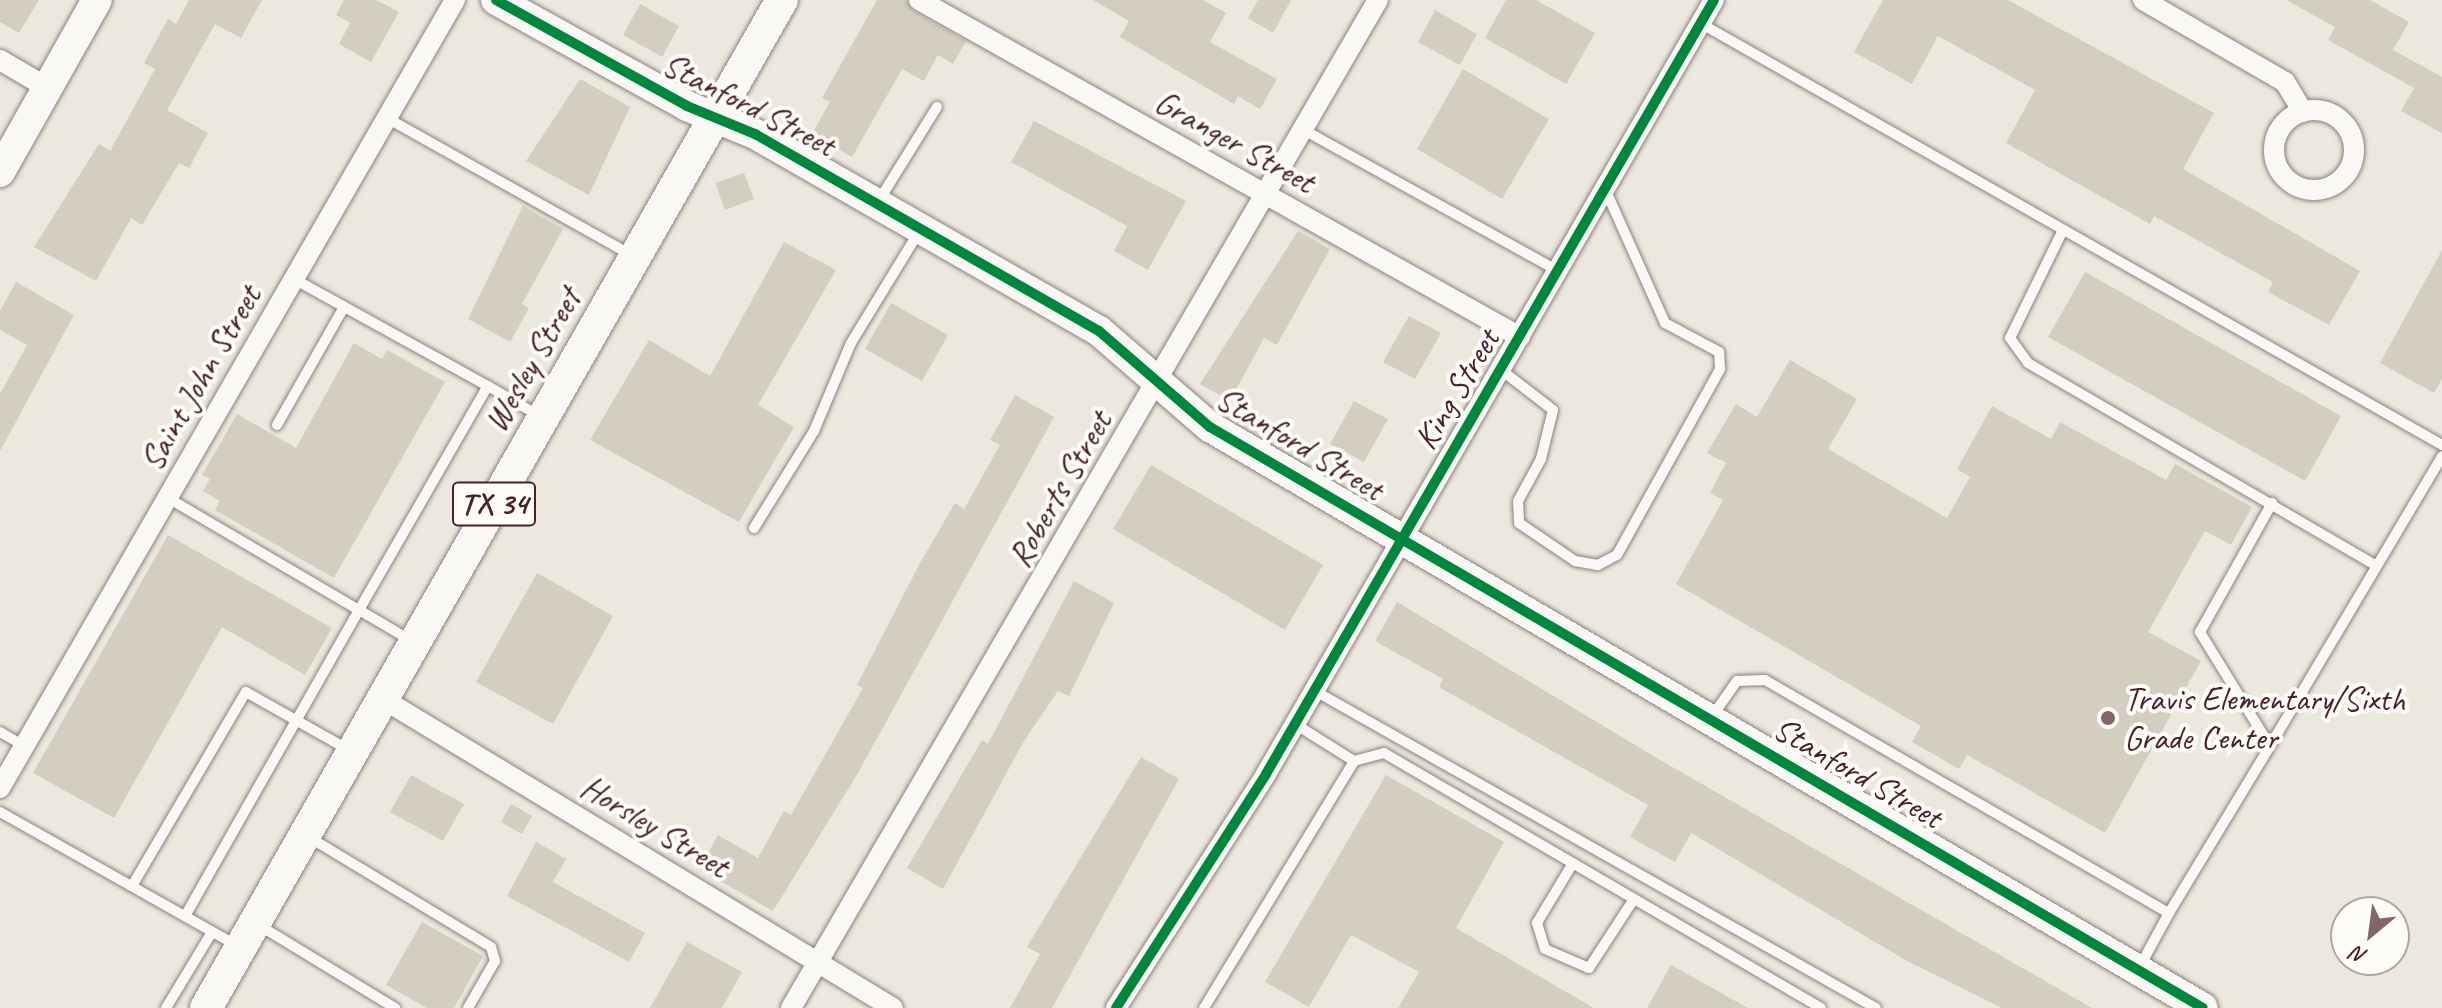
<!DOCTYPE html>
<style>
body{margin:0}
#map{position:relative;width:2442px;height:1008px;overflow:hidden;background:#ece8de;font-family:Caveat,sans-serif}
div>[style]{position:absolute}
.building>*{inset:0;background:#d4cec0}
.roads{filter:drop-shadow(0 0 2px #8b817f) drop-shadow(0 0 2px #8b817f)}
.lane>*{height:10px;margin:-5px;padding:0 5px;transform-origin:5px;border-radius:5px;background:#f9f8f5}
.street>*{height:20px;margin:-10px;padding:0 10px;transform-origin:10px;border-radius:10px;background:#f9f8f5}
.street>.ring{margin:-10px;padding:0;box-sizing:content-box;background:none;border:20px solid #f9f8f5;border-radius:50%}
.secondary>*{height:30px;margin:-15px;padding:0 15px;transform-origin:15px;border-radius:15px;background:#f9f8f5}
.primary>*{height:32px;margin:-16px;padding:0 16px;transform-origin:16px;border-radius:16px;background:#f9f8f5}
.cycleway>*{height:10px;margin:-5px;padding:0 5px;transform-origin:5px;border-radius:5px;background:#00873e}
.dots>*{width:22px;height:22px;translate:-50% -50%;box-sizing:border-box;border:4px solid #fdfcf7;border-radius:50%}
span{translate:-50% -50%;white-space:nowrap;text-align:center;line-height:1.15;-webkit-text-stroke:8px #fdfcf7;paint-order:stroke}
.shield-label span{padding:2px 6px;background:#fdfcf7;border:2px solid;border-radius:6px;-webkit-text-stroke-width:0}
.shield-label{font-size:32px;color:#4a1f2b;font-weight:700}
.street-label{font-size:34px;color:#4a1f2b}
.poi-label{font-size:34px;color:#4a1f2b}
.left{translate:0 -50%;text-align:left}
.north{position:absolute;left:2330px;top:896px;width:80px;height:80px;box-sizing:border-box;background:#fdfcf7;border:2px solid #b5a4a5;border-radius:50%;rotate:209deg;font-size:22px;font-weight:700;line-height:32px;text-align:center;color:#4a1f2b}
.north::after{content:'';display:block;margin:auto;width:28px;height:36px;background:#83656a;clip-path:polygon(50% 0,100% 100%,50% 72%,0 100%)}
</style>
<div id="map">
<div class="building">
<div style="clip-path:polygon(0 0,39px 0,19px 33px,0 22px)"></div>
<div style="clip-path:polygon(189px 0,262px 0,241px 38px,215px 24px,167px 110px,208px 133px,189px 168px,179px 163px,142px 225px,131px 218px,96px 281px,34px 247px,99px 144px,110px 151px,155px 69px,144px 63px,168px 19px,176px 24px)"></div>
<div style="clip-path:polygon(344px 0,376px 0,399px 12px,371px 62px,339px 44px,350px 23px,336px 15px)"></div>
<div style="clip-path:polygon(877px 0,906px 0,913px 11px,966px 41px,953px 64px,938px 55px,924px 81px,902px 69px,852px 157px,812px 134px,830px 102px,822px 98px)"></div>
<div style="clip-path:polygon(1093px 0,1203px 0,1226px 13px,1210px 42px,1277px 79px,1260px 109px,1238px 96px,1234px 104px,1120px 37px,1129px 21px)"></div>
<div style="clip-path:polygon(1258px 0,1291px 0,1273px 33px,1248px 18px)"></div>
<div style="clip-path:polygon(1506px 0,1536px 0,1595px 33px,1566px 84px,1485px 38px)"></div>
<div style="clip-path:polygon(1883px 0,2008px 0,2214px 113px,2183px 169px,2360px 271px,2329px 325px,2268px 292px,2273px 282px,2154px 216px,2150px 224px,2006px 143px,2035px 90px,1938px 36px,1912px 84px,1854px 52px)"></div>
<div style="clip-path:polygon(2286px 0,2370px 0,2409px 22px,2393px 50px,2442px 77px,2442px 133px,2401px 111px,2414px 88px,2328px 40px,2335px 27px)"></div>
<div style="clip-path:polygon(640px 4px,679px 26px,662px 57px,623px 35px)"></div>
<div style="clip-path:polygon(1435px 10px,1477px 34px,1460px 65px,1418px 42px)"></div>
<div style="clip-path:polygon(1463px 69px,1549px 119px,1502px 199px,1417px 149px)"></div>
<div style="clip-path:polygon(580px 79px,630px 107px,589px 195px,526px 161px)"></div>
<div style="clip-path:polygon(1034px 121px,1186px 201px,1148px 270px,1114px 251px,1127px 226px,1011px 162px)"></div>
<div style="clip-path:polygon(744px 173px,754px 199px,725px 210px,715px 183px)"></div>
<div style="clip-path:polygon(523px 206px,563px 229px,522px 304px,529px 308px,510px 342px,468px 319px)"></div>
<div style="clip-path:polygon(1298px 231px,1330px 249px,1277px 345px,1264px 338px,1230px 401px,1200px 384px)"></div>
<div style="clip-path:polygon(784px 242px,836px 270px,758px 405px,794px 427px,739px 522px,590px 440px,649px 340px,710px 376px)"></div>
<div style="clip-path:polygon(2442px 250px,2442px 379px,2434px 393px,2380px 363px)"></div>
<div style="clip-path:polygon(2085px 272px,2341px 416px,2305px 481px,2048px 337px)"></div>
<div style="clip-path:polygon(16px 282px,74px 315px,0 451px,0 394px,27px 345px,0 330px,0 311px)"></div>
<div style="clip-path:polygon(891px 303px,948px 335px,922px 381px,865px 349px)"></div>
<div style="clip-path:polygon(1409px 316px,1441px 333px,1415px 379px,1383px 362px)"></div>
<div style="clip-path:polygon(354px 343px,382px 359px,387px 350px,445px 382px,334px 578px,215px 510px,220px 501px,203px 491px,210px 479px,202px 475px,237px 414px,296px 448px)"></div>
<div style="clip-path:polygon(1790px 360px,1857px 399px,1828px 449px,1947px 518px,1970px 477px,1957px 469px,1992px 406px,2051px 439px,2060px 422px,2166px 480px,2175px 464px,2252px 507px,2231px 545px,2205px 531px,2148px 632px,2201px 661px,2105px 833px,1967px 755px,1959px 769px,1912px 742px,1921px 726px,1676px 584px,1723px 500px,1710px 493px,1726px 463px,1707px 453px,1736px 404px,1757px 417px)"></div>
<div style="clip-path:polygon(1015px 395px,1054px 417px,858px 773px,773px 911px,699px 869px,718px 835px,758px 858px,784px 811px,791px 815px,863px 688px,857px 685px,919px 565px,955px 503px,964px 509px,1000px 445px,990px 440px)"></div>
<div style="clip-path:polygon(1354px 401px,1388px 419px,1364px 462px,1330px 444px)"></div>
<div style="clip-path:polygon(1151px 465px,1323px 565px,1285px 630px,1113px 529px)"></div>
<div style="clip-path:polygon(168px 535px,332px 628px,305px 675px,222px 627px,114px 818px,33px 773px)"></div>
<div style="clip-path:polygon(537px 573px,613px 616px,553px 724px,476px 682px)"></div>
<div style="clip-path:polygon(1074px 581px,1114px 603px,1069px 696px,1058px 691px,1024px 741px,943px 889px,907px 868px,982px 740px,988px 744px)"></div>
<div style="clip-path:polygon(1397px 602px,1655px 757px,2092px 1008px,2002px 1008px,1909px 962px,1691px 833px,1675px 862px,1630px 837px,1648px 805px,1439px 687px,1443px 679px,1375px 641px)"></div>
<div style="clip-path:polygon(1141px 757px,1179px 779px,1052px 1008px,1010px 1008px,1040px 954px,1027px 947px)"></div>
<div style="clip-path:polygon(411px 775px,464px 804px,443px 841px,390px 812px)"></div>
<div style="clip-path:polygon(1386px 775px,1504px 842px,1456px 928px,1594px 1008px,1398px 1008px,1419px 972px,1351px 935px,1309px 1007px,1265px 982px)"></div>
<div style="clip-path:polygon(511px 804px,532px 816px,522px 834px,501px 822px)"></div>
<div style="clip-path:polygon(536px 842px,566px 859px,553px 882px,645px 933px,629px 962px,507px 896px)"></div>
<div style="clip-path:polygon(422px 922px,483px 956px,454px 1008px,427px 1008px,386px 985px)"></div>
<div style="clip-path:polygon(687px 942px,742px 972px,722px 1008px,650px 1008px)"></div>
<div style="clip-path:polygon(1671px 965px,1748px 1008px,1647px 1008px)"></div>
</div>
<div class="roads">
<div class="lane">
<div style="left:1700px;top:23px;width:854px;rotate:29.63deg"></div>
<div style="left:387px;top:118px;width:282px;rotate:29.3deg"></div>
<div style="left:1304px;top:130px;width:291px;rotate:29deg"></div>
<div style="left:878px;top:202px;width:112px;rotate:-58.2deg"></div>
<div style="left:2063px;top:230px;width:120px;rotate:116.1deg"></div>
<div style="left:2010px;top:338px;width:31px;rotate:54deg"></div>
<div style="left:2028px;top:363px;width:400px;rotate:30.2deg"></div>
<div style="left:294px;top:279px;width:222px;rotate:28.9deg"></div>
<div style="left:1500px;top:369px;width:67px;rotate:37.7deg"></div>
<div style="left:1553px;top:410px;width:50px;rotate:103.8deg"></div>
<div style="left:1541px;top:459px;width:48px;rotate:118.7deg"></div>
<div style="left:1518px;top:501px;width:22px;rotate:87deg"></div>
<div style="left:1519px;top:523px;width:68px;rotate:34.2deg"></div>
<div style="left:1575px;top:561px;width:23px;rotate:10deg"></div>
<div style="left:1598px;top:565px;width:21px;rotate:-28deg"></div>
<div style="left:1617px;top:555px;width:213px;rotate:-61deg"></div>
<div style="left:1720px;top:369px;width:17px;rotate:-93deg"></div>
<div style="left:1719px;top:352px;width:61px;rotate:-151.8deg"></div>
<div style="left:1665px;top:323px;width:147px;rotate:-114.1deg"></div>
<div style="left:277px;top:425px;width:136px;rotate:-60.4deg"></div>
<div style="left:168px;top:498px;width:221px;rotate:30.4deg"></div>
<div style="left:359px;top:610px;width:352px;rotate:119.6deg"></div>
<div style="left:754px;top:528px;width:114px;rotate:-58.3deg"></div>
<div style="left:814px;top:431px;width:95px;rotate:-67.2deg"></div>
<div style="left:851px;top:343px;width:132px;rotate:-58.6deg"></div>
<div style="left:410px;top:640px;width:59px;rotate:-149.5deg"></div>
<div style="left:359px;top:610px;width:258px;rotate:-60.1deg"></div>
<div style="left:488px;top:386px;width:61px;rotate:30.3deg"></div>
<div style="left:1315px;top:691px;width:644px;rotate:29.47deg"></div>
<div style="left:1713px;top:715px;width:42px;rotate:-54.8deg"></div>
<div style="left:1737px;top:681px;width:28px;rotate:-2deg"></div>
<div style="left:1765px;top:680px;width:466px;rotate:30deg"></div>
<div style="left:2169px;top:913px;width:63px;rotate:118.6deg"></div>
<div style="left:1295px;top:724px;width:70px;rotate:32.1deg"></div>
<div style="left:0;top:732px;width:28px;rotate:30deg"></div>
<div style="left:2270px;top:746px;width:337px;rotate:-59.3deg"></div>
<div style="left:0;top:812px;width:271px;rotate:29.4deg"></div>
<div style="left:307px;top:836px;width:215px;rotate:31.1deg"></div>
<div style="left:491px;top:947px;width:15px;rotate:74deg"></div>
<div style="left:495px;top:961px;width:54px;rotate:119.9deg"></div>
<div style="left:1573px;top:863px;width:70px;rotate:121deg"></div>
<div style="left:1537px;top:923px;width:27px;rotate:73deg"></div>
<div style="left:1545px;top:949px;width:48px;rotate:23.4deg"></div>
<div style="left:1589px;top:968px;width:82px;rotate:-56.9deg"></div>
<div style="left:132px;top:886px;width:225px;rotate:-59.6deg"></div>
<div style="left:246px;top:692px;width:116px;rotate:29.4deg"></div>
<div style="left:2169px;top:913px;width:195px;rotate:-58.8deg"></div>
<div style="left:2270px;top:746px;width:134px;rotate:-121.6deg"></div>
<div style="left:2200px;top:632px;width:148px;rotate:-60.8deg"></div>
<div style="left:257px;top:924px;width:162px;rotate:31.3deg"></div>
<div style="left:166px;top:1008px;width:89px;rotate:-58.8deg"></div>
<div style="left:1204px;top:1008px;width:289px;rotate:-58.7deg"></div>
<div style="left:1354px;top:761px;width:31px;rotate:-15deg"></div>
<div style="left:1384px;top:753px;width:506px;rotate:30.26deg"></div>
</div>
<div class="street">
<div style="left:919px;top:0;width:689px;rotate:29.28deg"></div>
<div style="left:2143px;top:0;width:164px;rotate:30deg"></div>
<div style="left:2285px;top:82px;width:35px;rotate:59deg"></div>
<div style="left:0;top:60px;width:56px;rotate:30.3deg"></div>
<div class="ring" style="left:2274px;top:110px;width:60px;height:60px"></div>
<div style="left:383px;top:699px;width:596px;rotate:31.21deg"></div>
<div style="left:0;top:788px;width:910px;rotate:-60deg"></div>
<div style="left:791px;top:1008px;width:1166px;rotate:-59.79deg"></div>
<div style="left:1116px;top:1008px;width:278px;rotate:-57.3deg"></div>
<div style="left:1266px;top:774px;width:894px;rotate:-59.94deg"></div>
</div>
<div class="secondary">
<div style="left:496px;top:0;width:218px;rotate:29deg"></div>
<div style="left:687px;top:106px;width:74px;rotate:22.4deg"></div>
<div style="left:755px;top:134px;width:396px;rotate:29.8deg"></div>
<div style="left:1099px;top:331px;width:147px;rotate:40.9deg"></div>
<div style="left:1210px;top:427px;width:1150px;rotate:30.33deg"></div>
<div style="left:0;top:172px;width:197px;rotate:-60.6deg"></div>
</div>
<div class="primary">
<div style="left:206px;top:1008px;width:1161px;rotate:-60.26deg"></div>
</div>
</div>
<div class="cycleway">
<div style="left:496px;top:0;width:218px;rotate:29deg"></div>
<div style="left:687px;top:106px;width:74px;rotate:22.4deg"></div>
<div style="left:755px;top:134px;width:396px;rotate:29.8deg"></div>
<div style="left:1099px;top:331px;width:147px;rotate:40.9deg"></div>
<div style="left:1210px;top:427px;width:1150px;rotate:30.33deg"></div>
<div style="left:1116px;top:1008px;width:278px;rotate:-57.3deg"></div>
<div style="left:1266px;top:774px;width:894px;rotate:-59.94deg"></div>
</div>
<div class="dots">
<div style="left:2108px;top:718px;background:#83656a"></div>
</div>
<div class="shield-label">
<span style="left:494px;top:504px">TX 34</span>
</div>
<div class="street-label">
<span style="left:749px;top:104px;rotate:27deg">Stanford Street</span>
<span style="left:1235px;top:141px;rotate:29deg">Granger Street</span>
<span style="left:532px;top:360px;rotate:-60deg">Wesley Street</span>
<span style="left:200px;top:378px;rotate:-60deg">Saint John Street</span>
<span style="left:1456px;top:389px;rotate:-59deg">King Street</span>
<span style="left:1300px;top:443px;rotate:31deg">Stanford Street</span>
<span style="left:1059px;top:489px;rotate:-60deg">Roberts Street</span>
<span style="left:1858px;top:772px;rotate:30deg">Stanford Street</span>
<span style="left:655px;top:826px;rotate:31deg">Horsley Street</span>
</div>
<div class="poi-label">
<span class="left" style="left:2124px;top:718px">Travis Elementary/Sixth<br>Grade Center</span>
</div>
<div class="north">N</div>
</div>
